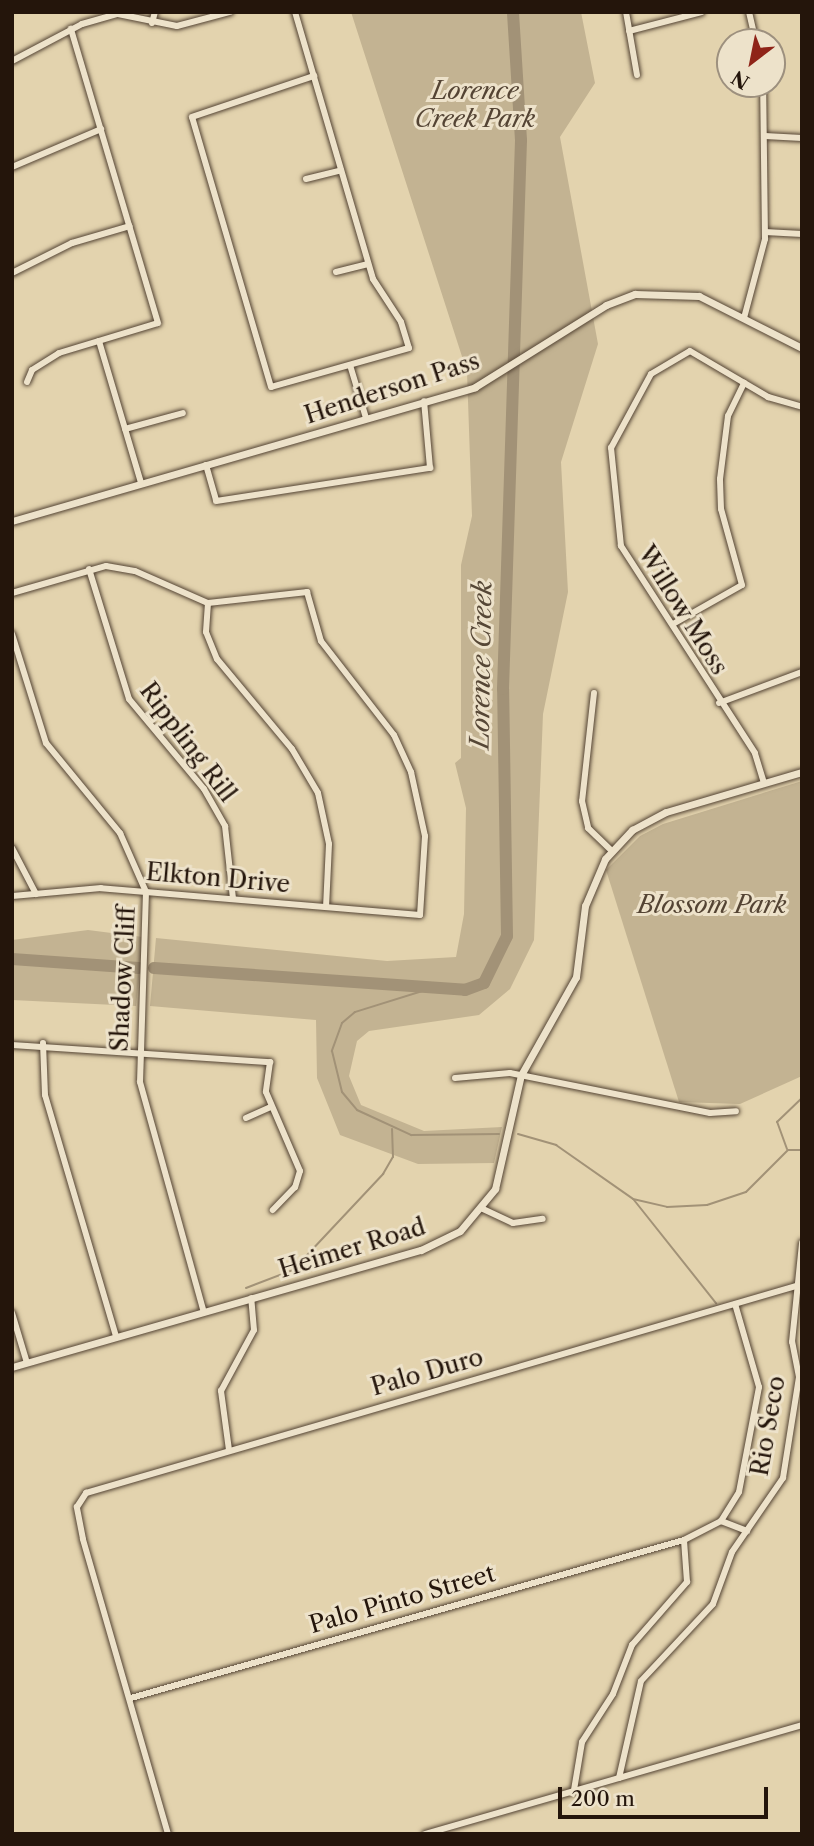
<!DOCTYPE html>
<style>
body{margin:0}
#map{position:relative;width:814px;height:1846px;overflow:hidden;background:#e3d3ae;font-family:"Libre Caslon Text",serif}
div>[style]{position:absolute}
.green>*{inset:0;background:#c3b392}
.stream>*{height:2px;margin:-1px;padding:0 1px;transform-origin:1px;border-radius:1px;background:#a29277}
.river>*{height:12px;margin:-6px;padding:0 6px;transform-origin:6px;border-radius:6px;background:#a29277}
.roads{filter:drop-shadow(0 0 2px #544434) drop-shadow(0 0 2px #544434)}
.minor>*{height:6px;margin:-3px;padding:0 3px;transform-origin:3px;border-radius:3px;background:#ede2ca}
.tertiary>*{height:7px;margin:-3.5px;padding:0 3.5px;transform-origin:3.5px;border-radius:3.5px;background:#ede2ca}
span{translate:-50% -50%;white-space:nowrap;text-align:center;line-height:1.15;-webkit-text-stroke:6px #ede2ca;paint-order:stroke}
.park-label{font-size:24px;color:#544434;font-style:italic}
.street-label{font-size:24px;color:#24150b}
.water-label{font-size:26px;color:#564736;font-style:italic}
.frame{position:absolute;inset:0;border:14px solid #24150b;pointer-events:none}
.north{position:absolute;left:716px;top:28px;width:70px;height:70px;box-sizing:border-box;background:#ede2ca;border:2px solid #9d907e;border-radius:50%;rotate:212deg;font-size:19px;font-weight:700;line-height:28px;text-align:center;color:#24150b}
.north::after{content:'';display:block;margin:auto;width:24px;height:32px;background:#8f2418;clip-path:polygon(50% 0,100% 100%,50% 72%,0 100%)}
.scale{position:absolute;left:558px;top:1787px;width:210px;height:32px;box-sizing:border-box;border:4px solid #24150b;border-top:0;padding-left:9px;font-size:21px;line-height:24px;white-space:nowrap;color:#24150b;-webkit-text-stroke:5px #ede2ca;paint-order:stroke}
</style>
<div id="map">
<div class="green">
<div style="clip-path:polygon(351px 12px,581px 12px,595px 83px,560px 137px,598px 344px,561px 462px,568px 592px,543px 714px,534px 940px,510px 989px,479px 1015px,369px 1031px,357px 1041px,349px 1076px,361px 1105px,424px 1131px,502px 1127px,494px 1163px,418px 1164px,340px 1135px,317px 1078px,316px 1020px,150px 1006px,156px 938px,387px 961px,456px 957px,464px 914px,466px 808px,455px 763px,461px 758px,461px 565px,472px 516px,467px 372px)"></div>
<div style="clip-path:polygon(802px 781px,802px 1076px,740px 1104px,679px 1102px,606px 870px,640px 836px,663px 824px)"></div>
<div style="clip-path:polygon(88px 930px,143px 937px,136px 1006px,12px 1000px,12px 940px)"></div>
</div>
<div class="stream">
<div style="left:432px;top:988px;width:81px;rotate:162.7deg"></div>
<div style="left:355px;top:1012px;width:17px;rotate:140deg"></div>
<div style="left:342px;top:1023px;width:30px;rotate:110deg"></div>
<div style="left:332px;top:1051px;width:42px;rotate:76.3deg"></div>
<div style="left:342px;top:1092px;width:23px;rotate:50deg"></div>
<div style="left:357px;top:1110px;width:60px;rotate:24.8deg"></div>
<div style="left:411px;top:1135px;width:88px;rotate:-0.7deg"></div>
<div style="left:518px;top:1134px;width:40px;rotate:16deg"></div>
<div style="left:556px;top:1145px;width:94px;rotate:35deg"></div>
<div style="left:633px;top:1199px;width:35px;rotate:13deg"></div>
<div style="left:667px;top:1207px;width:40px;rotate:-2.9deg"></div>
<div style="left:707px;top:1205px;width:41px;rotate:-18.4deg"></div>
<div style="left:746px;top:1192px;width:59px;rotate:-45deg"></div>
<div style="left:788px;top:1150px;width:14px"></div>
<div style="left:787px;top:1149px;width:29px;rotate:-110deg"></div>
<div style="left:777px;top:1122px;width:35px;rotate:-44deg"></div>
<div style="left:634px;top:1200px;width:132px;rotate:51.5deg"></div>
<div style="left:246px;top:1288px;width:50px;rotate:-21deg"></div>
<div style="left:293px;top:1270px;width:132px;rotate:-46.8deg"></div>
<div style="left:383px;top:1174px;width:20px;rotate:-60deg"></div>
<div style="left:393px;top:1157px;width:28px;rotate:-92deg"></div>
</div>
<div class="river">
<div style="left:12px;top:959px;width:127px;rotate:4.1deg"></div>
<div style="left:154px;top:968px;width:312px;rotate:4deg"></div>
<div style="left:465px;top:990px;width:20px;rotate:-20deg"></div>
<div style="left:484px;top:983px;width:52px;rotate:-63.9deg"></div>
<div style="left:507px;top:936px;width:247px;rotate:-90.9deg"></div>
<div style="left:503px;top:689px;width:549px;rotate:-88.12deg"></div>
<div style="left:521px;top:140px;width:128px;rotate:-93.6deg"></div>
</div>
<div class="roads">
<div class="minor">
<div style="left:295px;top:12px;width:278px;rotate:73.7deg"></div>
<div style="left:373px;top:279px;width:51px;rotate:56.9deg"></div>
<div style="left:401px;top:322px;width:27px;rotate:73deg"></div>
<div style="left:409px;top:348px;width:143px;rotate:164.2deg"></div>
<div style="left:271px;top:387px;width:281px;rotate:-106.3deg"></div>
<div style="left:192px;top:117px;width:129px;rotate:-18.6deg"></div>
<div style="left:626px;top:12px;width:64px;rotate:80.1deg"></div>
<div style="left:749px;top:12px;width:31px;rotate:77deg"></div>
<div style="left:152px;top:23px;width:11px;rotate:-75deg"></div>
<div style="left:629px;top:31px;width:75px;rotate:-14.6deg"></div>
<div style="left:12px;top:61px;width:79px;rotate:-27.9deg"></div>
<div style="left:82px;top:24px;width:37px;rotate:-16deg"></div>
<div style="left:118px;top:14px;width:60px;rotate:11.5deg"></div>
<div style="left:177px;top:26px;width:55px;rotate:-14.8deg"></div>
<div style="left:765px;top:136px;width:37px;rotate:3deg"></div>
<div style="left:12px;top:167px;width:97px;rotate:-23.1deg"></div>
<div style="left:306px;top:179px;width:36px;rotate:-14deg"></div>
<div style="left:765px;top:232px;width:37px;rotate:3deg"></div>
<div style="left:336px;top:272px;width:33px;rotate:-14deg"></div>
<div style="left:12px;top:273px;width:67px;rotate:-26.6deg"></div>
<div style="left:72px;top:243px;width:60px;rotate:-16.3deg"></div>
<div style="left:744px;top:318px;width:82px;rotate:-75.1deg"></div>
<div style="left:765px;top:239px;width:155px;rotate:-90.7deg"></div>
<div style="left:99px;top:341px;width:148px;rotate:73.5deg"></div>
<div style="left:350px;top:365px;width:55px;rotate:73.2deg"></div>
<div style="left:27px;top:382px;width:13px;rotate:-67deg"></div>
<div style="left:32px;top:370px;width:32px;rotate:-32deg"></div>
<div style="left:59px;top:353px;width:103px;rotate:-16.9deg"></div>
<div style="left:158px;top:323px;width:307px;rotate:-106.5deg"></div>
<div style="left:125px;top:429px;width:60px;rotate:-15.4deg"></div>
<div style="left:206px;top:465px;width:37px;rotate:74deg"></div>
<div style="left:216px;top:501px;width:217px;rotate:-8.8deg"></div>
<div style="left:430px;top:468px;width:67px;rotate:-95.1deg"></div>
<div style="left:89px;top:569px;width:136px;rotate:72.9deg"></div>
<div style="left:129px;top:699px;width:117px;rotate:50.2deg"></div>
<div style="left:204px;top:789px;width:43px;rotate:60.4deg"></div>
<div style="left:225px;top:826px;width:73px;rotate:83.7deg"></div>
<div style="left:12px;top:593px;width:98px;rotate:-16deg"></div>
<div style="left:106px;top:566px;width:29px;rotate:10deg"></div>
<div style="left:135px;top:571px;width:80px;rotate:23.7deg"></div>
<div style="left:208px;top:603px;width:100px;rotate:-6.3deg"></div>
<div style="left:307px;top:592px;width:51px;rotate:74.1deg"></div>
<div style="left:321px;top:641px;width:119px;rotate:52.2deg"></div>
<div style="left:394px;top:735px;width:41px;rotate:65.3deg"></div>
<div style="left:411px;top:772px;width:66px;rotate:77.7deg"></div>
<div style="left:425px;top:836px;width:79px;rotate:93.6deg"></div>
<div style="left:420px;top:915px;width:320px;rotate:-175.2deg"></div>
<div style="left:101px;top:888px;width:89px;rotate:174.9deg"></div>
<div style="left:208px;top:603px;width:29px;rotate:94deg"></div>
<div style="left:206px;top:632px;width:29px;rotate:68deg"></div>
<div style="left:217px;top:659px;width:117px;rotate:50.2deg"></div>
<div style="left:292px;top:749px;width:51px;rotate:59.4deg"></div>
<div style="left:318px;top:793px;width:52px;rotate:77.8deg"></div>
<div style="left:329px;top:844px;width:63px;rotate:92.7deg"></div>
<div style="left:673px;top:624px;width:79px;rotate:-29.5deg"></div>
<div style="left:742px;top:585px;width:79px;rotate:-105.4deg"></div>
<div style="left:721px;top:509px;width:30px;rotate:-92deg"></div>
<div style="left:720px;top:479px;width:64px;rotate:-82.8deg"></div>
<div style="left:728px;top:416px;width:37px;rotate:-64deg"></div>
<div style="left:12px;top:634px;width:114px;rotate:72.7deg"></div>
<div style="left:46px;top:743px;width:117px;rotate:50.6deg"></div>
<div style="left:120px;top:833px;width:64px;rotate:66.2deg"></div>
<div style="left:146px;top:892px;width:190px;rotate:91.8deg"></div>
<div style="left:140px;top:1082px;width:239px;rotate:74.5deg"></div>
<div style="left:594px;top:693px;width:109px;rotate:96.3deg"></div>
<div style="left:582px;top:801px;width:28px;rotate:77deg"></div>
<div style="left:588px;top:828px;width:33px;rotate:44deg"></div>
<div style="left:719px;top:703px;width:89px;rotate:-20.5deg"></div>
<div style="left:764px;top:783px;width:31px;rotate:-107deg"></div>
<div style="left:755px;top:753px;width:247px;rotate:-122.9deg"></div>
<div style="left:621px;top:546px;width:99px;rotate:-95.8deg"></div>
<div style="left:611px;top:448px;width:84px;rotate:-61.6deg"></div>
<div style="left:651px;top:374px;width:45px;rotate:-30.5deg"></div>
<div style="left:690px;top:351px;width:91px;rotate:30.5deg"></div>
<div style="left:768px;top:397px;width:35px;rotate:16deg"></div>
<div style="left:12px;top:848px;width:52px;rotate:62.4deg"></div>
<div style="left:43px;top:1043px;width:52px;rotate:87.8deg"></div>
<div style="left:45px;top:1095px;width:252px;rotate:73.6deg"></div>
<div style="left:12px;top:1045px;width:259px;rotate:3.8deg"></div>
<div style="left:270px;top:1062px;width:30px;rotate:98deg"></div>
<div style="left:266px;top:1092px;width:86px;rotate:66.7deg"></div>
<div style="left:300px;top:1171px;width:17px;rotate:107deg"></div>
<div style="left:295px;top:1187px;width:32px;rotate:134deg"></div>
<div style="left:455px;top:1078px;width:55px;rotate:-5.2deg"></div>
<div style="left:510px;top:1073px;width:204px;rotate:11.3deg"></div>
<div style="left:710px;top:1113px;width:26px;rotate:-4deg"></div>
<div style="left:246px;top:1118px;width:27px;rotate:-24deg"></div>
<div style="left:483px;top:1209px;width:33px;rotate:25deg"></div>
<div style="left:513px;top:1223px;width:30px;rotate:-8deg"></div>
<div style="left:12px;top:1313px;width:52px;rotate:73.3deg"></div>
<div style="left:229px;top:1450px;width:60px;rotate:-97.7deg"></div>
<div style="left:221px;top:1391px;width:69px;rotate:-61.6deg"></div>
<div style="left:254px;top:1330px;width:32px;rotate:-95deg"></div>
<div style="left:721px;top:1521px;width:28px;rotate:21deg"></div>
<div style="left:131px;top:1698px;width:575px;rotate:-15.95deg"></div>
<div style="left:684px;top:1540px;width:42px;rotate:-27.2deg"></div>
<div style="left:721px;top:1521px;width:34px;rotate:-58deg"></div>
<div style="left:739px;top:1492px;width:107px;rotate:-79.2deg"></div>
<div style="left:759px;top:1387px;width:86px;rotate:-106.1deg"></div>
<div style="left:619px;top:1778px;width:99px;rotate:-77.2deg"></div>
<div style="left:641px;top:1681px;width:105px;rotate:-46.9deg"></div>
<div style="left:713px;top:1604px;width:55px;rotate:-69.9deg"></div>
<div style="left:732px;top:1552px;width:90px;rotate:-55.4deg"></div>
<div style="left:783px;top:1478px;width:102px;rotate:-81deg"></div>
<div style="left:799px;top:1377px;width:36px;rotate:-101deg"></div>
<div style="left:792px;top:1342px;width:100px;rotate:-84.2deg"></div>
<div style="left:574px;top:1790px;width:49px;rotate:-80.5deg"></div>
<div style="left:582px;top:1742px;width:57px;rotate:-57.1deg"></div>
<div style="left:613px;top:1694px;width:53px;rotate:-68.8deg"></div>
<div style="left:632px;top:1645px;width:84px;rotate:-48.9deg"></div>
<div style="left:687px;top:1582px;width:42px;rotate:-94.1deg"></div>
<div style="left:168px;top:1834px;width:307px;rotate:-106.1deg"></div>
<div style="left:83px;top:1539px;width:33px;rotate:-101deg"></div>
<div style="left:77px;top:1507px;width:17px;rotate:-57deg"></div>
<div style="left:86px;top:1493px;width:740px;rotate:-16.25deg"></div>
<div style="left:425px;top:1834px;width:392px;rotate:-16.1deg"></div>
</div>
<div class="tertiary">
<div style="left:12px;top:521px;width:482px;rotate:-16.1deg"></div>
<div style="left:475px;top:387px;width:155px;rotate:-32deg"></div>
<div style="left:606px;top:305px;width:31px;rotate:-21deg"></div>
<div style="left:635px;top:294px;width:64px;rotate:1.8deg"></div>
<div style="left:699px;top:296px;width:115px;rotate:26.8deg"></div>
<div style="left:12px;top:1367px;width:425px;rotate:-16deg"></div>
<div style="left:421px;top:1250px;width:43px;rotate:-26deg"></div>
<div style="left:460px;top:1231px;width:55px;rotate:-50.2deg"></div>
<div style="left:495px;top:1189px;width:117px;rotate:-77.2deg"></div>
<div style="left:521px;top:1075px;width:112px;rotate:-60.7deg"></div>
<div style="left:576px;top:977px;width:72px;rotate:-82.8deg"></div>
<div style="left:585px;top:906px;width:51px;rotate:-66.9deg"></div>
<div style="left:605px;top:859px;width:40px;rotate:-47deg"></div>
<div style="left:632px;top:830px;width:38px;rotate:-28deg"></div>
<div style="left:666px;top:812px;width:142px;rotate:-16.4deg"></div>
</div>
</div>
<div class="park-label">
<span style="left:475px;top:105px">Lorence<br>Creek Park</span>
<span style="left:712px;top:905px">Blossom Park</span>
</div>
<div class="street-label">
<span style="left:392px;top:388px;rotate:-18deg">Henderson Pass</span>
<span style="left:683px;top:610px;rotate:58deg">Willow Moss</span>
<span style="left:188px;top:742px;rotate:53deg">Rippling Rill</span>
<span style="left:218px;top:878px;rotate:5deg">Elkton Drive</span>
<span style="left:123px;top:979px;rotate:-87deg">Shadow Cliff</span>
<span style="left:352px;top:1248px;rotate:-17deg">Heimer Road</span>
<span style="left:427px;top:1372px;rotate:-16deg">Palo Duro</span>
<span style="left:768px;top:1426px;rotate:-80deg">Rio Seco</span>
<span style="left:402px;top:1599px;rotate:-16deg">Palo Pinto Street</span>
</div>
<div class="water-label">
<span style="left:482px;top:665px;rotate:-89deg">Lorence Creek</span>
</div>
<div class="frame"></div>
<div class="north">N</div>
<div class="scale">200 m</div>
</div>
